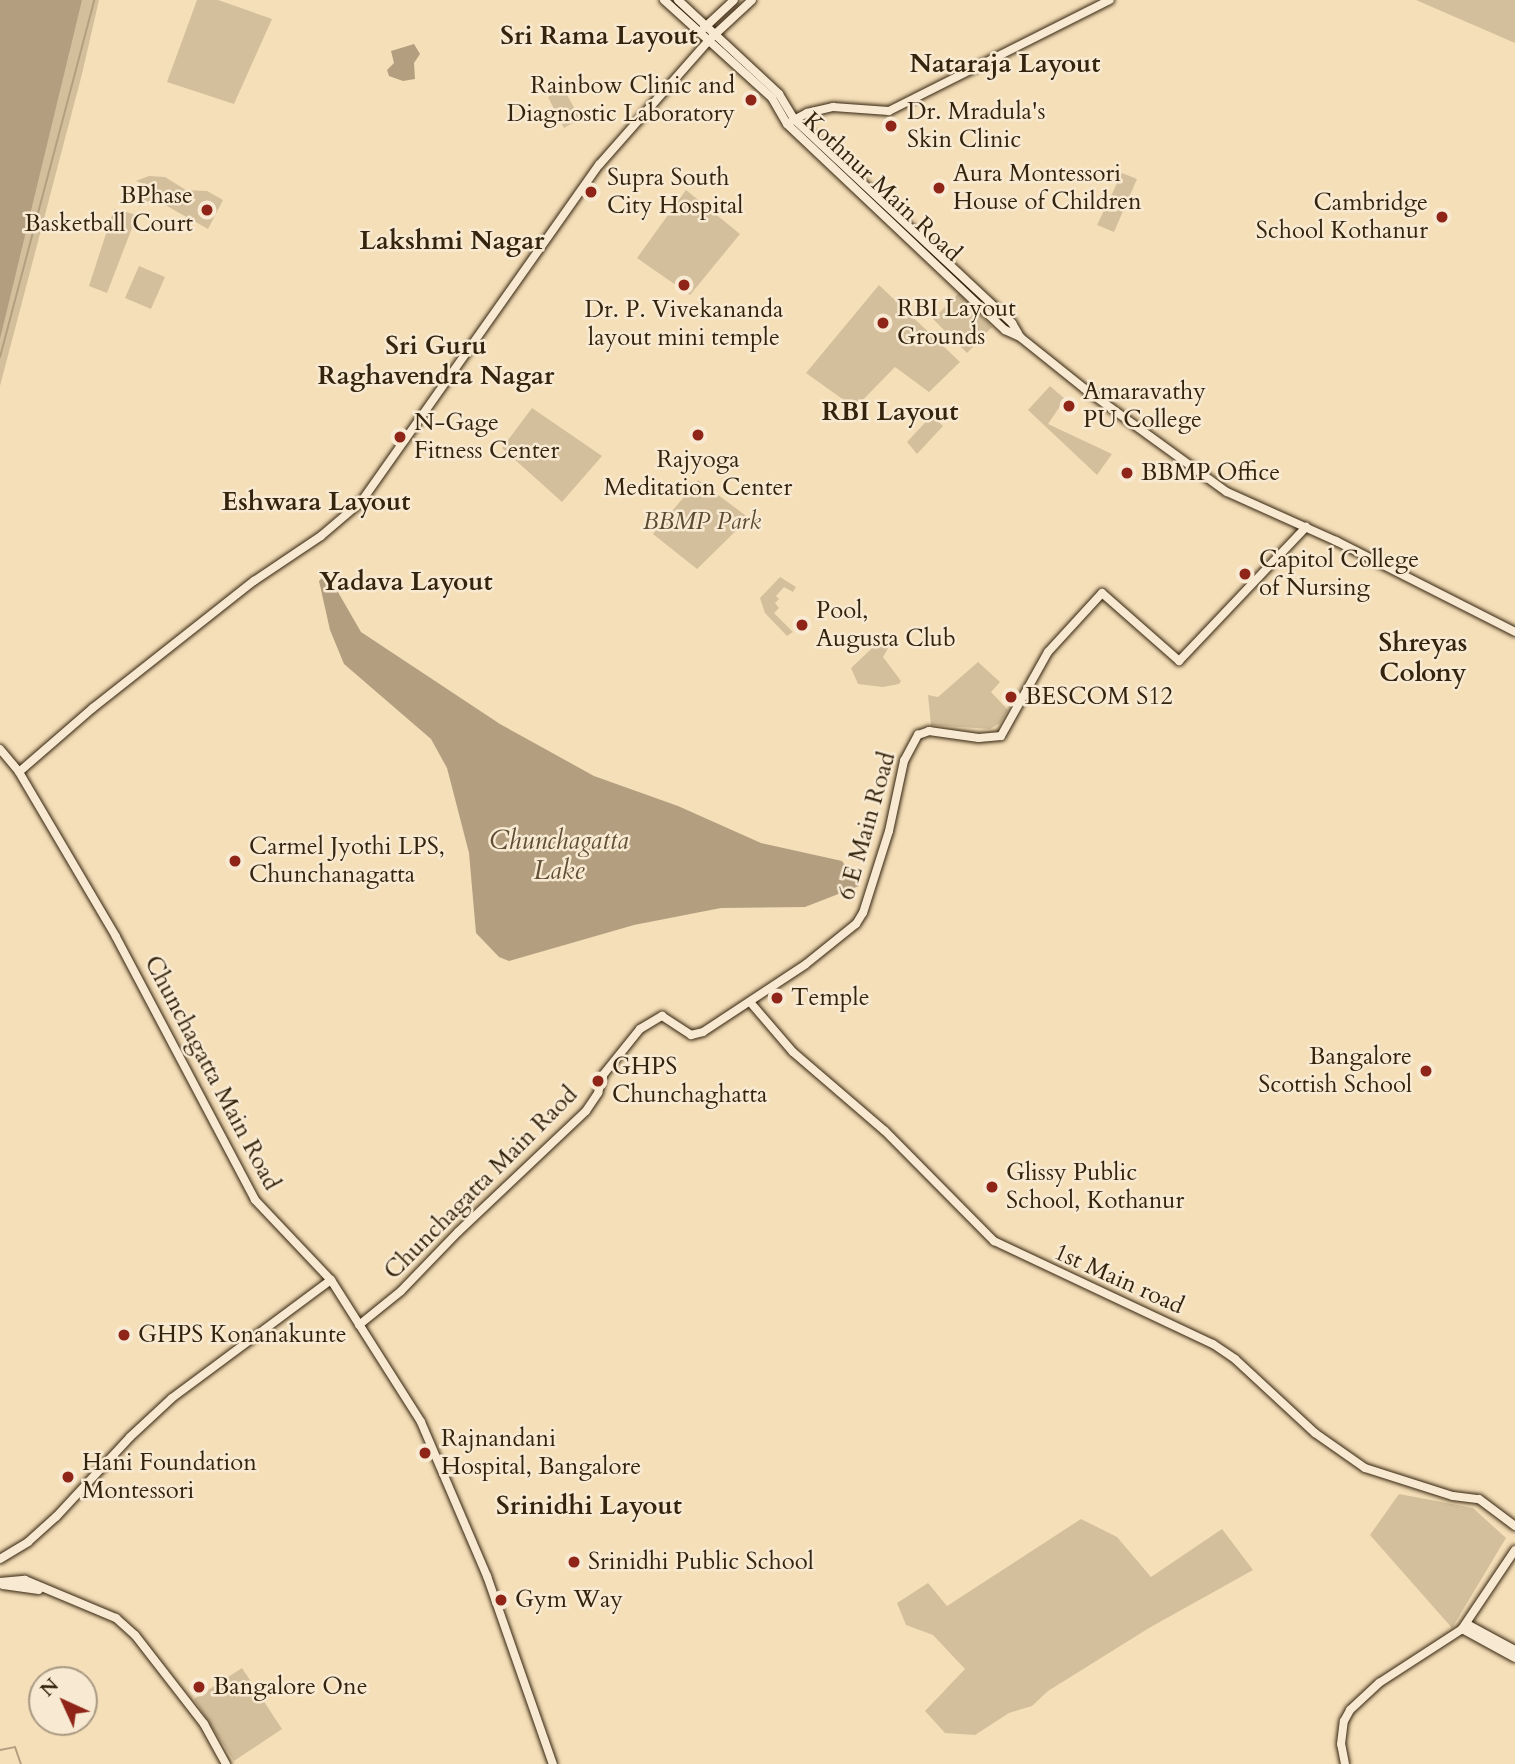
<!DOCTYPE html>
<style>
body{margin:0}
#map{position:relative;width:1515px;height:1764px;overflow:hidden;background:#f5dfb9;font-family:Cardo,serif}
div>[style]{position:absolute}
.green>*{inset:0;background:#d4bf9c}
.water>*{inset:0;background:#b39f7f}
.stream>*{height:2px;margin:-1px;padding:0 1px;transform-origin:1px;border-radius:1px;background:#b39f7f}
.roads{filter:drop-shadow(0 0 2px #34230d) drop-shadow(0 0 2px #34230d)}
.secondary>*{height:8px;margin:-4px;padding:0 4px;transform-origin:4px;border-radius:4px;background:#f8ead2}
.dots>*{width:19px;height:19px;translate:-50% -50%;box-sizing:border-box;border:4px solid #f8ead2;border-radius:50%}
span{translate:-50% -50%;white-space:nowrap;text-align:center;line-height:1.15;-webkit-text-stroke:5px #f8ead2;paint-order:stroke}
.poi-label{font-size:24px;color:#34230d}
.right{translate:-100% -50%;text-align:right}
.left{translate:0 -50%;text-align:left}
.street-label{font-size:24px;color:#34230d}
.park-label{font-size:24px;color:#5c4a31;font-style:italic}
.neighbourhood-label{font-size:26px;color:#34230d;font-weight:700}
.water-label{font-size:26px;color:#604e35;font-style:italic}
.north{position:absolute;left:28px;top:1666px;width:70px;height:70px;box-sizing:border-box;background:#f8ead2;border:2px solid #aa9a83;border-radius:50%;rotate:315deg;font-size:19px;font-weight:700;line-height:28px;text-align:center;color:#34230d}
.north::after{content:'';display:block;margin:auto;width:24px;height:32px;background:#8f2418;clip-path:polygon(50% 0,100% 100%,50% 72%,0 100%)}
</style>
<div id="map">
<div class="green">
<div style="clip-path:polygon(0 0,99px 0,82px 74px,0 386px)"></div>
<div style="clip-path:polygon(197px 0,218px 0,272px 19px,234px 104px,167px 82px)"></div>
<div style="clip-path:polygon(1416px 0,1515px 0,1515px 43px)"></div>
<div style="clip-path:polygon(564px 89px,580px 119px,564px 128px,548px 97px)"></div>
<div style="clip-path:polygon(1122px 173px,1137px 179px,1114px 232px,1097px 225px)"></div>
<div style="clip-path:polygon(149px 176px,165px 177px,186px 190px,207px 191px,223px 200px,208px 229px,158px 201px,149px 201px,139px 207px,148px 185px,136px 181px)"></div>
<div style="clip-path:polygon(686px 190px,740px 234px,690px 295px,637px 258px)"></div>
<div style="clip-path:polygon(114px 209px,137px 215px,107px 293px,89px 286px)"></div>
<div style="clip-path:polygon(139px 266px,165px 277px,151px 309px,125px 298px)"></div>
<div style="clip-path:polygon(879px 285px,960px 362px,929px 392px,895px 367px,855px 408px,806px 373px)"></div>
<div style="clip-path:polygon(959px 293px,992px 327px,967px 353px,933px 319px)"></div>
<div style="clip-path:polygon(1050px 386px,1065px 399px,1048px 424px,1112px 454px,1097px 475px,1028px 410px)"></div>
<div style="clip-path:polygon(532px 408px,602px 456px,562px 502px,502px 448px)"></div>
<div style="clip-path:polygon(932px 415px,943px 426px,917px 454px,907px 442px)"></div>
<div style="clip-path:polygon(698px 480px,749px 518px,697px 569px,653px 534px)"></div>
<div style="clip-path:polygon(780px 577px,796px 587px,793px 592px,784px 587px,776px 596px,779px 599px,775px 603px,779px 608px,774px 613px,793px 632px,787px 636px,765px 613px,760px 598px)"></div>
<div style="clip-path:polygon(884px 637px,891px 643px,883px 657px,901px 681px,899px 684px,883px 687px,858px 684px,851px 668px)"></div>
<div style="clip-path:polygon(978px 662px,1000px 682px,991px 692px,1008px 710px,1000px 723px,990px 729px,931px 725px,928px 695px,938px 697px)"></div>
<div style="clip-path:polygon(1399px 1494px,1473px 1508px,1506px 1538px,1452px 1628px,1370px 1535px)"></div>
<div style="clip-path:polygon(1081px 1519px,1117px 1537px,1151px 1577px,1222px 1529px,1253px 1570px,1149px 1628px,1048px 1691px,1032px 1706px,1009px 1713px,975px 1735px,945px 1733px,925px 1711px,965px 1669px,933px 1635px,906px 1625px,897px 1603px,928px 1583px,947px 1606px)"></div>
<div style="clip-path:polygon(242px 1668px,282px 1729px,234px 1761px,194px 1699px)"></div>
</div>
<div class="water">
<div style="clip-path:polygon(0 0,82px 0,0 339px)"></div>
<div style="clip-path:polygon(414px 44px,420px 54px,414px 63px,415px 79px,403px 81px,389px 76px,387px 70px,394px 63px,391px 51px)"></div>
<div style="clip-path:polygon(327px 573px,361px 632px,500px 724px,594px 776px,678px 806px,761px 843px,842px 861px,859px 886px,805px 907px,721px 908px,634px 925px,509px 961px,499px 957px,476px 933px,469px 853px,447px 768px,431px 739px,344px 664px,330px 630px,319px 581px)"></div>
</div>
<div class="stream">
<div style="left:0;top:357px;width:369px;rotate:-75.2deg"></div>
<div style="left:0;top:1750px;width:15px;rotate:-11deg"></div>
<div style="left:15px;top:1747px;width:18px;rotate:71deg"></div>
</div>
<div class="roads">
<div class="secondary">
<div style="left:664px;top:0;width:146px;rotate:42.2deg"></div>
<div style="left:772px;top:98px;width:30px;rotate:60deg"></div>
<div style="left:787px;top:124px;width:300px;rotate:43.4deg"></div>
<div style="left:1005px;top:330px;width:17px;rotate:25deg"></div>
<div style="left:1020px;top:337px;width:83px;rotate:38.7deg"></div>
<div style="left:1085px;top:389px;width:175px;rotate:36deg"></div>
<div style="left:1227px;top:492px;width:120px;rotate:24.2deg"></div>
<div style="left:1336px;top:541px;width:201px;rotate:26.9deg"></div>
<div style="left:678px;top:0;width:138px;rotate:42.9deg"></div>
<div style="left:779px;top:94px;width:29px;rotate:59deg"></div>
<div style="left:794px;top:119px;width:299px;rotate:43.1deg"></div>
<div style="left:1012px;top:323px;width:14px;rotate:60deg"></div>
<div style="left:703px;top:29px;width:42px;rotate:-43.1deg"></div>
<div style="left:792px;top:121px;width:17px;rotate:-28deg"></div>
<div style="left:807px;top:113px;width:27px;rotate:-13deg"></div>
<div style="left:833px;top:107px;width:56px;rotate:4.1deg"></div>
<div style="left:889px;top:111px;width:247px;rotate:-26.7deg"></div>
<div style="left:0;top:749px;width:30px;rotate:50deg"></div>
<div style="left:19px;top:772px;width:191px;rotate:59.5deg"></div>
<div style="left:116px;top:937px;width:297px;rotate:62.1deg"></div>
<div style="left:255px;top:1200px;width:110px;rotate:46.5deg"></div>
<div style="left:331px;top:1280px;width:168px;rotate:57.6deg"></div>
<div style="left:421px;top:1422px;width:168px;rotate:66.8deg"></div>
<div style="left:487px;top:1576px;width:199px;rotate:70.7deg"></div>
<div style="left:19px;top:772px;width:98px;rotate:-40.9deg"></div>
<div style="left:93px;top:708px;width:205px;rotate:-38.3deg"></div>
<div style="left:254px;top:581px;width:81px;rotate:-33.9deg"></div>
<div style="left:321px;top:536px;width:52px;rotate:-40.4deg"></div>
<div style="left:361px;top:502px;width:413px;rotate:-54.8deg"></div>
<div style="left:599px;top:165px;width:168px;rotate:-48.6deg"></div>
<div style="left:710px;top:39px;width:57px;rotate:-42.9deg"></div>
<div style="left:750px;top:1002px;width:66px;rotate:49.3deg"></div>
<div style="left:793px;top:1052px;width:121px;rotate:40.7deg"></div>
<div style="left:885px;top:1131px;width:155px;rotate:45.3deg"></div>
<div style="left:994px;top:1241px;width:242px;rotate:25.2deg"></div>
<div style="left:1213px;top:1344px;width:27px;rotate:34deg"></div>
<div style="left:1235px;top:1359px;width:109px;rotate:42.8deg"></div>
<div style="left:1315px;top:1433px;width:61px;rotate:35deg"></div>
<div style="left:1365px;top:1468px;width:92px;rotate:17.7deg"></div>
<div style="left:1453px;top:1496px;width:26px;rotate:7deg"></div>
<div style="left:1479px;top:1499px;width:45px;rotate:36.9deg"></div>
<div style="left:359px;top:1325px;width:54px;rotate:-39deg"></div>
<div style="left:401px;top:1291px;width:82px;rotate:-46deg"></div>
<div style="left:458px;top:1232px;width:176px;rotate:-43.4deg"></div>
<div style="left:586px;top:1111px;width:22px;rotate:-56deg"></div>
<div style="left:598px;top:1093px;width:19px;rotate:-74deg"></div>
<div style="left:603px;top:1075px;width:59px;rotate:-51.2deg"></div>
<div style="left:640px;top:1029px;width:26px;rotate:-31deg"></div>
<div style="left:662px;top:1016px;width:35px;rotate:33deg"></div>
<div style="left:691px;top:1035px;width:12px;rotate:-14deg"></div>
<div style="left:703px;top:1032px;width:123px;rotate:-33.4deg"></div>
<div style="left:806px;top:964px;width:64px;rotate:-38.7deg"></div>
<div style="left:856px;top:924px;width:13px;rotate:-58deg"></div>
<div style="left:863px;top:913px;width:86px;rotate:-72.4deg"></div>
<div style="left:889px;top:831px;width:72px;rotate:-77.9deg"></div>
<div style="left:904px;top:761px;width:30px;rotate:-62deg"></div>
<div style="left:918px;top:735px;width:12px;rotate:-20deg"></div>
<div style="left:929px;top:731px;width:50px;rotate:8deg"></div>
<div style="left:979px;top:738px;width:22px;rotate:-5deg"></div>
<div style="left:1001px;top:736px;width:96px;rotate:-60.8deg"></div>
<div style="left:1048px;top:652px;width:80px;rotate:-47.5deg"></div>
<div style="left:1102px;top:593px;width:103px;rotate:41.4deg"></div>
<div style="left:1179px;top:661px;width:185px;rotate:-46.5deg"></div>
<div style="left:0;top:1559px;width:33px;rotate:-31deg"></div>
<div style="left:28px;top:1542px;width:38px;rotate:-42deg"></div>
<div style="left:56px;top:1517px;width:109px;rotate:-47.2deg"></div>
<div style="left:130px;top:1437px;width:57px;rotate:-42.9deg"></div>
<div style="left:172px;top:1398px;width:198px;rotate:-36.6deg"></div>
<div style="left:0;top:1582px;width:25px;rotate:-5deg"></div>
<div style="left:25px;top:1580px;width:99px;rotate:22.7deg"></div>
<div style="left:116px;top:1618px;width:25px;rotate:42deg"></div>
<div style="left:135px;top:1635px;width:113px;rotate:52.2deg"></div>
<div style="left:204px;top:1724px;width:46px;rotate:61.2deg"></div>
<div style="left:3px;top:1585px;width:36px;rotate:8deg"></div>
<div style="left:1467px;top:1624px;width:55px;rotate:28.4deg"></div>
<div style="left:1462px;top:1629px;width:60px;rotate:28.7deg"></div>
<div style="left:1345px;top:1764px;width:20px;rotate:-101deg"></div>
<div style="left:1341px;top:1744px;width:23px;rotate:-83deg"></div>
<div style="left:1344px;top:1721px;width:13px;rotate:-61deg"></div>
<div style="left:1350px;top:1710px;width:40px;rotate:-43deg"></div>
<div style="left:1379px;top:1683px;width:99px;rotate:-33deg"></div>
<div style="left:1462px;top:1629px;width:95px;rotate:-56.1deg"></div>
</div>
</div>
<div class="dots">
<div style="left:751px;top:100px;background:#8f2418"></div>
<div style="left:891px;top:126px;background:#8f2418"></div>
<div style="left:939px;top:188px;background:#8f2418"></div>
<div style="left:591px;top:192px;background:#8f2418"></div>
<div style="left:207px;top:210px;background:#8f2418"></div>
<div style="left:1442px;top:217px;background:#8f2418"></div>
<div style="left:684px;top:285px;background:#8f2418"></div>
<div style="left:883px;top:323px;background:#8f2418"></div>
<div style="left:1069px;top:406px;background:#8f2418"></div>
<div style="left:698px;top:435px;background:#8f2418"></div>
<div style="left:400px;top:437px;background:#8f2418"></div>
<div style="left:1127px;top:473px;background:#8f2418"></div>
<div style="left:1245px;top:574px;background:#8f2418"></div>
<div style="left:802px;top:625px;background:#8f2418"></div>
<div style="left:1011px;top:697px;background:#8f2418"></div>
<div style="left:235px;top:861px;background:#8f2418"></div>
<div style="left:777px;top:998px;background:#8f2418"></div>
<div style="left:1426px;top:1071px;background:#8f2418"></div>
<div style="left:598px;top:1081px;background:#8f2418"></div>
<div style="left:992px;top:1187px;background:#8f2418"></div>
<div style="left:124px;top:1335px;background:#8f2418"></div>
<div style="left:425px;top:1453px;background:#8f2418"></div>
<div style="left:68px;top:1477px;background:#8f2418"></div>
<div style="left:574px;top:1562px;background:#8f2418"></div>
<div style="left:501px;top:1600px;background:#8f2418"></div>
<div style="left:199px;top:1687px;background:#8f2418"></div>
</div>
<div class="poi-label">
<span class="right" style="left:735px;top:100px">Rainbow Clinic and<br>Diagnostic Laboratory</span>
<span class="left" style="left:907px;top:126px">Dr. Mradula's<br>Skin Clinic</span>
<span class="left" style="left:953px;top:188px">Aura Montessori<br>House of Children</span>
<span class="left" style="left:607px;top:192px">Supra South<br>City Hospital</span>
<span class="right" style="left:193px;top:210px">BPhase<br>Basketball Court</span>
<span class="right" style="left:1428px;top:217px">Cambridge<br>School Kothanur</span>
<span class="left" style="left:897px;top:323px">RBI Layout<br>Grounds</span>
<span style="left:684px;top:324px">Dr. P. Vivekananda<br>layout mini temple</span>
<span class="left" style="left:1083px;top:406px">Amaravathy<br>PU College</span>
<span class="left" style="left:414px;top:437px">N-Gage<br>Fitness Center</span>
<span style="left:698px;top:474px">Rajyoga<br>Meditation Center</span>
<span class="left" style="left:1141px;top:473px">BBMP Office</span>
<span class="left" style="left:1259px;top:574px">Capitol College<br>of Nursing</span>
<span class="left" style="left:816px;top:625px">Pool,<br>Augusta Club</span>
<span class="left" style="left:1025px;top:697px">BESCOM S12</span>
<span class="left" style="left:249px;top:861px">Carmel Jyothi LPS,<br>Chunchanagatta</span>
<span class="left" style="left:791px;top:998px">Temple</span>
<span class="right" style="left:1412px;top:1071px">Bangalore<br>Scottish School</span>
<span class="left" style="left:612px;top:1081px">GHPS<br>Chunchaghatta</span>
<span class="left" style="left:1006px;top:1187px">Glissy Public<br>School, Kothanur</span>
<span class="left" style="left:138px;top:1335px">GHPS Konanakunte</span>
<span class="left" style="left:441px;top:1453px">Rajnandani<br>Hospital, Bangalore</span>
<span class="left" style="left:82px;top:1477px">Hani Foundation<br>Montessori</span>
<span class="left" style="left:588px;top:1562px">Srinidhi Public School</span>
<span class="left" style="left:515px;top:1600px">Gym Way</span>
<span class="left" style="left:213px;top:1687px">Bangalore One</span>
</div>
<div class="street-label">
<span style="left:882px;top:187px;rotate:43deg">Kothnur Main Road</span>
<span style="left:867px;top:826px;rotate:-74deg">6 E Main Road</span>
<span style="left:212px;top:1073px;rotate:62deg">Chunchagatta Main Road</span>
<span style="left:481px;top:1183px;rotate:-45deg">Chunchagatta Main Raod</span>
<span style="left:1119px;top:1279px;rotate:24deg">1st Main road</span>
</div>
<div class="park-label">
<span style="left:702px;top:522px">BBMP Park</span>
</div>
<div class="neighbourhood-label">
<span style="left:599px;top:36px">Sri Rama Layout</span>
<span style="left:1005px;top:64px">Nataraja Layout</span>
<span style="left:452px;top:241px">Lakshmi Nagar</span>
<span style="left:436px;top:361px">Sri Guru<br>Raghavendra Nagar</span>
<span style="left:890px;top:412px">RBI Layout</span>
<span style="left:316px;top:502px">Eshwara Layout</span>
<span style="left:406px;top:582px">Yadava Layout</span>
<span style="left:1423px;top:658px">Shreyas<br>Colony</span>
<span style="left:589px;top:1506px">Srinidhi Layout</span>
</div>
<div class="water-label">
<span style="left:559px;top:856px">Chunchagatta<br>Lake</span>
</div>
<div class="north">N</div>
</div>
